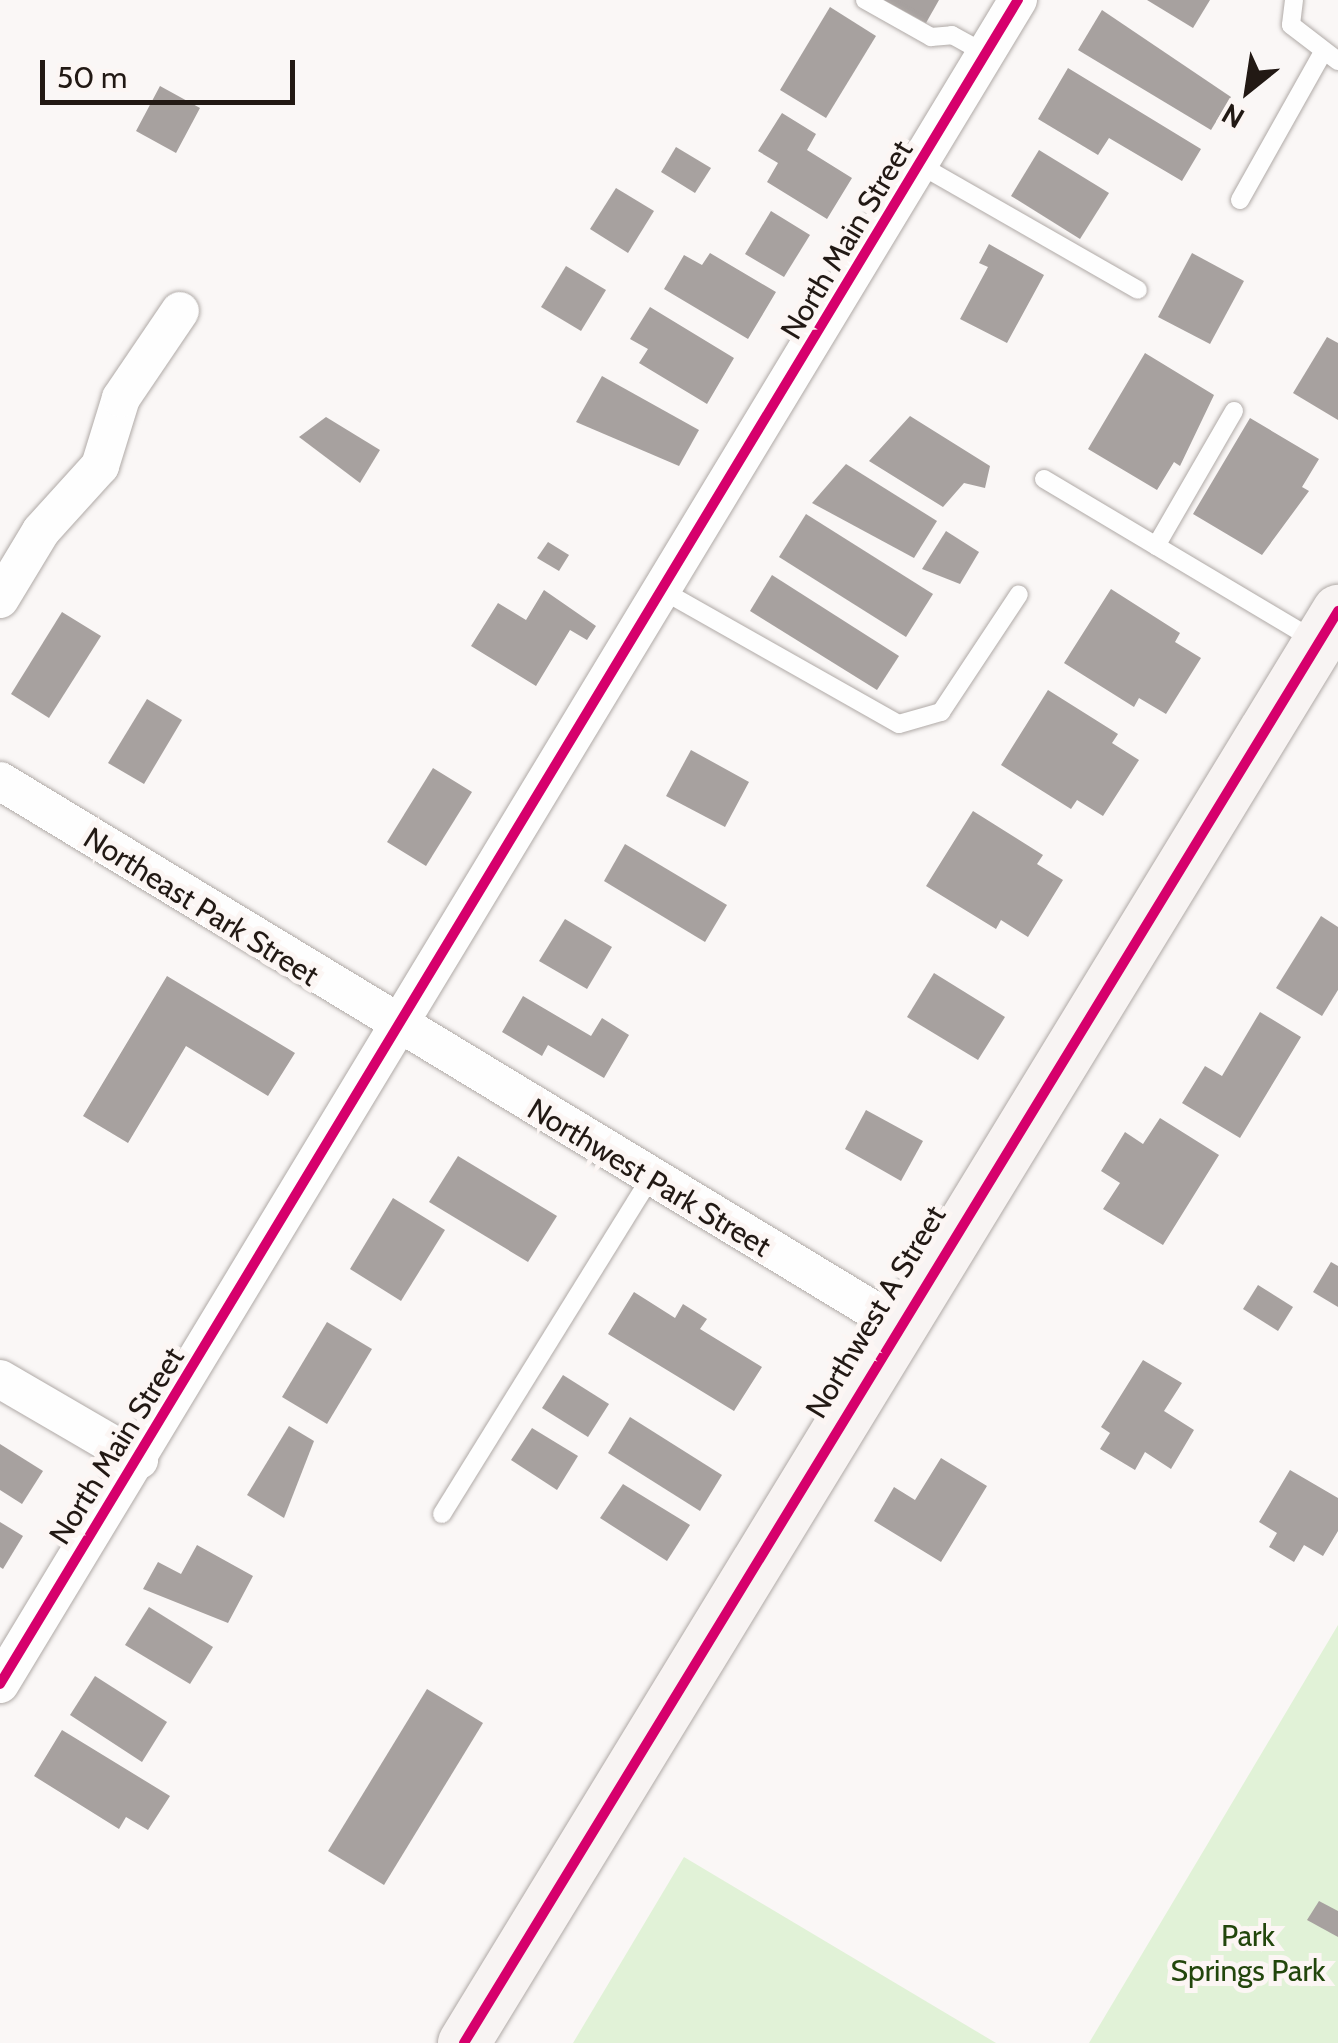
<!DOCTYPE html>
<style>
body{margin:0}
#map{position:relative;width:1338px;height:2043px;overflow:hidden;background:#faf7f6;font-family:Cabin,sans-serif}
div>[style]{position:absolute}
.green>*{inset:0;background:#e1f2d7}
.building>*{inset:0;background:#a7a19f}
.roads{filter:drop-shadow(0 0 2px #b0aaa7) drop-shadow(0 0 2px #b0aaa7)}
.lane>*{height:18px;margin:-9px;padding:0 9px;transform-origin:9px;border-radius:9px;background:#fefefe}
.street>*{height:38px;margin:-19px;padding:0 19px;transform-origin:19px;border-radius:19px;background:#fefefe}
.secondary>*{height:52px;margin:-26px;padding:0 26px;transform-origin:26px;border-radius:26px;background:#f8f4f3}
.cycleway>*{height:10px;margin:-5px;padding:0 5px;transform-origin:5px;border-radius:5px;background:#d6006c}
span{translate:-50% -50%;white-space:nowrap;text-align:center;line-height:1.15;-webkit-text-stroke:10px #fcf6f4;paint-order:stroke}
.street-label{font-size:30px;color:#221914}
.park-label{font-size:30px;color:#22460c}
.north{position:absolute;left:1198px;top:40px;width:100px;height:100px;-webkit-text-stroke:8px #fcf6f4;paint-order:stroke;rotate:210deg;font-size:28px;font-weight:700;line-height:40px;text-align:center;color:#221914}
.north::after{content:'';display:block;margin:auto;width:35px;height:45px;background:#221914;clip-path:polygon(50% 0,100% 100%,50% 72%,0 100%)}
.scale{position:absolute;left:40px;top:60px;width:255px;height:45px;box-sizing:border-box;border:5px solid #221914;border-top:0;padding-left:12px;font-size:30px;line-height:35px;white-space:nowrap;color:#221914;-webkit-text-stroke:8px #fcf6f4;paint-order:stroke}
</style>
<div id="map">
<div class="green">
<div style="clip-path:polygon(1338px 1625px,1338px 2043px,1089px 2043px)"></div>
<div style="clip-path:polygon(684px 1857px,996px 2043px,573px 2043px)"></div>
</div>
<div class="building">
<div style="clip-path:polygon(884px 0,939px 0,926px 23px)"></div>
<div style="clip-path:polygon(1147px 0,1210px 0,1193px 28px)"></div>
<div style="clip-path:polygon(830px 7px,876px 36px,826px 118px,780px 90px)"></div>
<div style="clip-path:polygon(1102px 10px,1231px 97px,1211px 130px,1078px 50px)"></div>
<div style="clip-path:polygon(1068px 68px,1201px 149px,1182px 181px,1109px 138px,1098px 155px,1038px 119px)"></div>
<div style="clip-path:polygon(160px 86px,200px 108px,176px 153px,136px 131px)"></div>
<div style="clip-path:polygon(782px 113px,816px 134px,807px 150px,852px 178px,827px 219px,767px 182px,778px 163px,758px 151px)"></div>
<div style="clip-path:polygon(676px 147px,711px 168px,695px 193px,661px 172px)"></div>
<div style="clip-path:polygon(1039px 150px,1109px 193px,1080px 239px,1011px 196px)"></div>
<div style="clip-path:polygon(616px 188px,654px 211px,628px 253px,590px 229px)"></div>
<div style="clip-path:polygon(771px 211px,810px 235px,784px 277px,745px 254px)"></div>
<div style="clip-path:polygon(989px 244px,1044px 275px,1007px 343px,960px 319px,988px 267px,979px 263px)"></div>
<div style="clip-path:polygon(710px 253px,776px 292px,748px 339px,664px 289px,684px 255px,702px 265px)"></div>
<div style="clip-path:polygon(1192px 253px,1244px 281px,1210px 344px,1158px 317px)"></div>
<div style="clip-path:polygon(566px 266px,606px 290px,581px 331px,541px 307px)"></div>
<div style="clip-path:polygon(650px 307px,734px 358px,707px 404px,639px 363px,648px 349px,630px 339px)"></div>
<div style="clip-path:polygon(1327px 337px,1338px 343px,1338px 420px,1293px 393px)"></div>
<div style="clip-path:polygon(1145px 353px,1214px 395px,1180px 466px,1174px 462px,1157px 490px,1088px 449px)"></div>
<div style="clip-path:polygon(602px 376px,699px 430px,679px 466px,576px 422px)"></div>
<div style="clip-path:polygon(910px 416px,990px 466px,985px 488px,964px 483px,943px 507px,869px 461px)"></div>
<div style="clip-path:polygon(326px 417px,380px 450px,360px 483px,299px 437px)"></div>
<div style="clip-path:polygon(1250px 418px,1319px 459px,1302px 487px,1309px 491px,1262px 555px,1193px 514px)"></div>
<div style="clip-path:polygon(846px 464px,937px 521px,914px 558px,812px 503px)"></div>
<div style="clip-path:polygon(806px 514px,933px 594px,906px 637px,779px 557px)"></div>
<div style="clip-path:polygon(946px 531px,979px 552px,960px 584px,922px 569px)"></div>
<div style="clip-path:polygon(548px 542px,569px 555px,559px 571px,537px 558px)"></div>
<div style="clip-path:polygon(772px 575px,899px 656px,877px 690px,750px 611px)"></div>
<div style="clip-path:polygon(1111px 589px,1180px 633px,1175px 642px,1201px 658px,1166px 714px,1139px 698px,1134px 707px,1064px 663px)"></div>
<div style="clip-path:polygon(544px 590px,596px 626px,587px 640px,570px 630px,536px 686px,471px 646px,498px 603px,526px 620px)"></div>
<div style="clip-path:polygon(62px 612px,101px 636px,49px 718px,11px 694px)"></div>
<div style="clip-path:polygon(1048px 690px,1118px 734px,1112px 743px,1139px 760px,1103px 816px,1077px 800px,1071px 809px,1001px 765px)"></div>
<div style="clip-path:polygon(147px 699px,182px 720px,144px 784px,108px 763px)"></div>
<div style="clip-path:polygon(691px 750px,749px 782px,725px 827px,666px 796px)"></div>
<div style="clip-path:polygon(433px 768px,472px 792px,426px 866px,387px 842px)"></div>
<div style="clip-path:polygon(973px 811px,1043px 855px,1037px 864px,1063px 880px,1028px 937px,1001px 920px,996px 929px,926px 886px)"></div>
<div style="clip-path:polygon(625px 844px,727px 905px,705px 942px,604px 881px)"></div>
<div style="clip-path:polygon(1321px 916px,1338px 927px,1338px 990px,1322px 1016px,1276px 988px)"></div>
<div style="clip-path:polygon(565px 919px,612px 947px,587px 989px,539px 961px)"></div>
<div style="clip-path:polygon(934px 973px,1005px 1017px,978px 1060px,907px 1017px)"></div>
<div style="clip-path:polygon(167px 976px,295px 1053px,268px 1096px,186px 1046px,128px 1143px,83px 1116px)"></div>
<div style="clip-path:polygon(523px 996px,591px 1036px,602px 1018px,629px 1035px,604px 1078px,548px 1045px,542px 1056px,502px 1032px)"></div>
<div style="clip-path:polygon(1260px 1012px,1301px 1037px,1240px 1138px,1182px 1103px,1205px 1066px,1222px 1076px)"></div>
<div style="clip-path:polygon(866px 1110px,923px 1141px,901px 1181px,845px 1149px)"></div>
<div style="clip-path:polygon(1160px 1118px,1219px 1155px,1163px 1245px,1103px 1209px,1120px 1183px,1101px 1171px,1125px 1132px,1143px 1144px)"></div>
<div style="clip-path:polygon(458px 1156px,557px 1216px,528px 1262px,429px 1202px)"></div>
<div style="clip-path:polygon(393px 1198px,445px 1230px,401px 1301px,350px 1269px)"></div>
<div style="clip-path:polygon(1331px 1262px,1338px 1266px,1338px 1307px,1313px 1292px)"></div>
<div style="clip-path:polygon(1258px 1285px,1293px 1307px,1278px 1331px,1243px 1309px)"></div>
<div style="clip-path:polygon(634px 1292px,675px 1318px,683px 1304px,707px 1319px,700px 1329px,762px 1367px,734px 1411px,608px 1334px)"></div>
<div style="clip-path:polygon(327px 1322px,372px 1349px,327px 1424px,282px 1397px)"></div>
<div style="clip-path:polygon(1143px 1360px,1182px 1383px,1164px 1411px,1194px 1430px,1171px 1469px,1145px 1452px,1135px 1470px,1100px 1449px,1110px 1433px,1101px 1427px)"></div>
<div style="clip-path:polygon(563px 1375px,609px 1404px,588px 1437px,542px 1408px)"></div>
<div style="clip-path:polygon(630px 1417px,722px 1475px,700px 1511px,608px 1453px)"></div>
<div style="clip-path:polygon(289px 1426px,314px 1441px,284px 1518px,247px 1495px)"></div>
<div style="clip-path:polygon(532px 1428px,578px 1456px,557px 1490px,511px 1460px)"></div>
<div style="clip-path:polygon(0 1444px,43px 1471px,22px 1504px,0 1490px)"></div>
<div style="clip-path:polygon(941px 1458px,987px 1486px,941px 1562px,874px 1521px,894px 1487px,915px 1500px)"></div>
<div style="clip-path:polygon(1290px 1470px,1338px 1498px,1338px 1531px,1323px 1556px,1304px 1545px,1294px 1562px,1269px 1547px,1277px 1533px,1259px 1522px)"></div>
<div style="clip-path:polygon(623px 1484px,690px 1525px,667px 1561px,600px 1518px)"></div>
<div style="clip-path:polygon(0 1522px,23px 1536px,3px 1569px,0 1567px)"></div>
<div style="clip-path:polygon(197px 1545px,253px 1576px,228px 1623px,143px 1589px,158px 1562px,181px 1574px)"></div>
<div style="clip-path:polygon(149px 1607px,213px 1647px,190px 1684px,125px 1645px)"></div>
<div style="clip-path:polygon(95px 1676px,167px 1722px,142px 1762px,70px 1715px)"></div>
<div style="clip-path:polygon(427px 1689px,483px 1723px,384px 1885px,328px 1851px)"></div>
<div style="clip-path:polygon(62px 1730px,170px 1796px,148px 1830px,126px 1817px,119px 1829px,34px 1776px)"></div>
<div style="clip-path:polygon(1319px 1901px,1338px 1911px,1338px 1937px,1307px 1920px)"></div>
</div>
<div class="roads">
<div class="lane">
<div style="left:865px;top:0;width:76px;rotate:29.3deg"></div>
<div style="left:931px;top:37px;width:21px;rotate:-5deg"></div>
<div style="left:952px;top:35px;width:39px;rotate:29deg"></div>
<div style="left:1294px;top:0;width:25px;rotate:97deg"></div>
<div style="left:1291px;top:25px;width:59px;rotate:37.5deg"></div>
<div style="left:920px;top:165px;width:251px;rotate:29.8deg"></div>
<div style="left:1240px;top:200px;width:170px;rotate:-60.7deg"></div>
<div style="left:1044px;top:479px;width:314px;rotate:30.8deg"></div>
<div style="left:1156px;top:546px;width:156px;rotate:-60deg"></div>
<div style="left:667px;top:593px;width:266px;rotate:29.5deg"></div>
<div style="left:899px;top:724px;width:44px;rotate:-15.9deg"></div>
<div style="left:941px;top:712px;width:141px;rotate:-56.5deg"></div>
<div style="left:442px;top:1514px;width:394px;rotate:-58.2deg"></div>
</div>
<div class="street">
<div style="left:0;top:599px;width:79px;rotate:-58.9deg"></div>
<div style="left:41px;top:531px;width:88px;rotate:-47.8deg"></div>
<div style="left:100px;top:466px;width:71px;rotate:-72.8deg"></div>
<div style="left:121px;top:398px;width:105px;rotate:-55.9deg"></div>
<div style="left:0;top:781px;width:1048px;rotate:31.22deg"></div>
<div style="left:0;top:1379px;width:161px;rotate:30.2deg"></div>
<div style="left:0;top:1684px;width:1968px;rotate:-58.85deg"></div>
</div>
<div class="secondary">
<div style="left:464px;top:2043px;width:1678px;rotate:-58.6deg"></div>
</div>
</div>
<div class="cycleway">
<div style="left:0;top:1684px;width:1968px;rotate:-58.85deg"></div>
<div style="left:464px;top:2043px;width:1678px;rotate:-58.6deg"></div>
</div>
<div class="street-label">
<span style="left:847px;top:240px;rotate:-59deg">North Main Street</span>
<span style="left:201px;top:907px;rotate:32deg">Northeast Park Street</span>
<span style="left:649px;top:1178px;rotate:31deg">Northwest Park Street</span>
<span style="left:876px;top:1312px;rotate:-59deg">Northwest A Street</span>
<span style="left:117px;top:1446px;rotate:-58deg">North Main Street</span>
</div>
<div class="park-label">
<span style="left:1248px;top:1953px">Park<br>Springs Park</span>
</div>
<div class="north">N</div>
<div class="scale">50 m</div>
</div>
